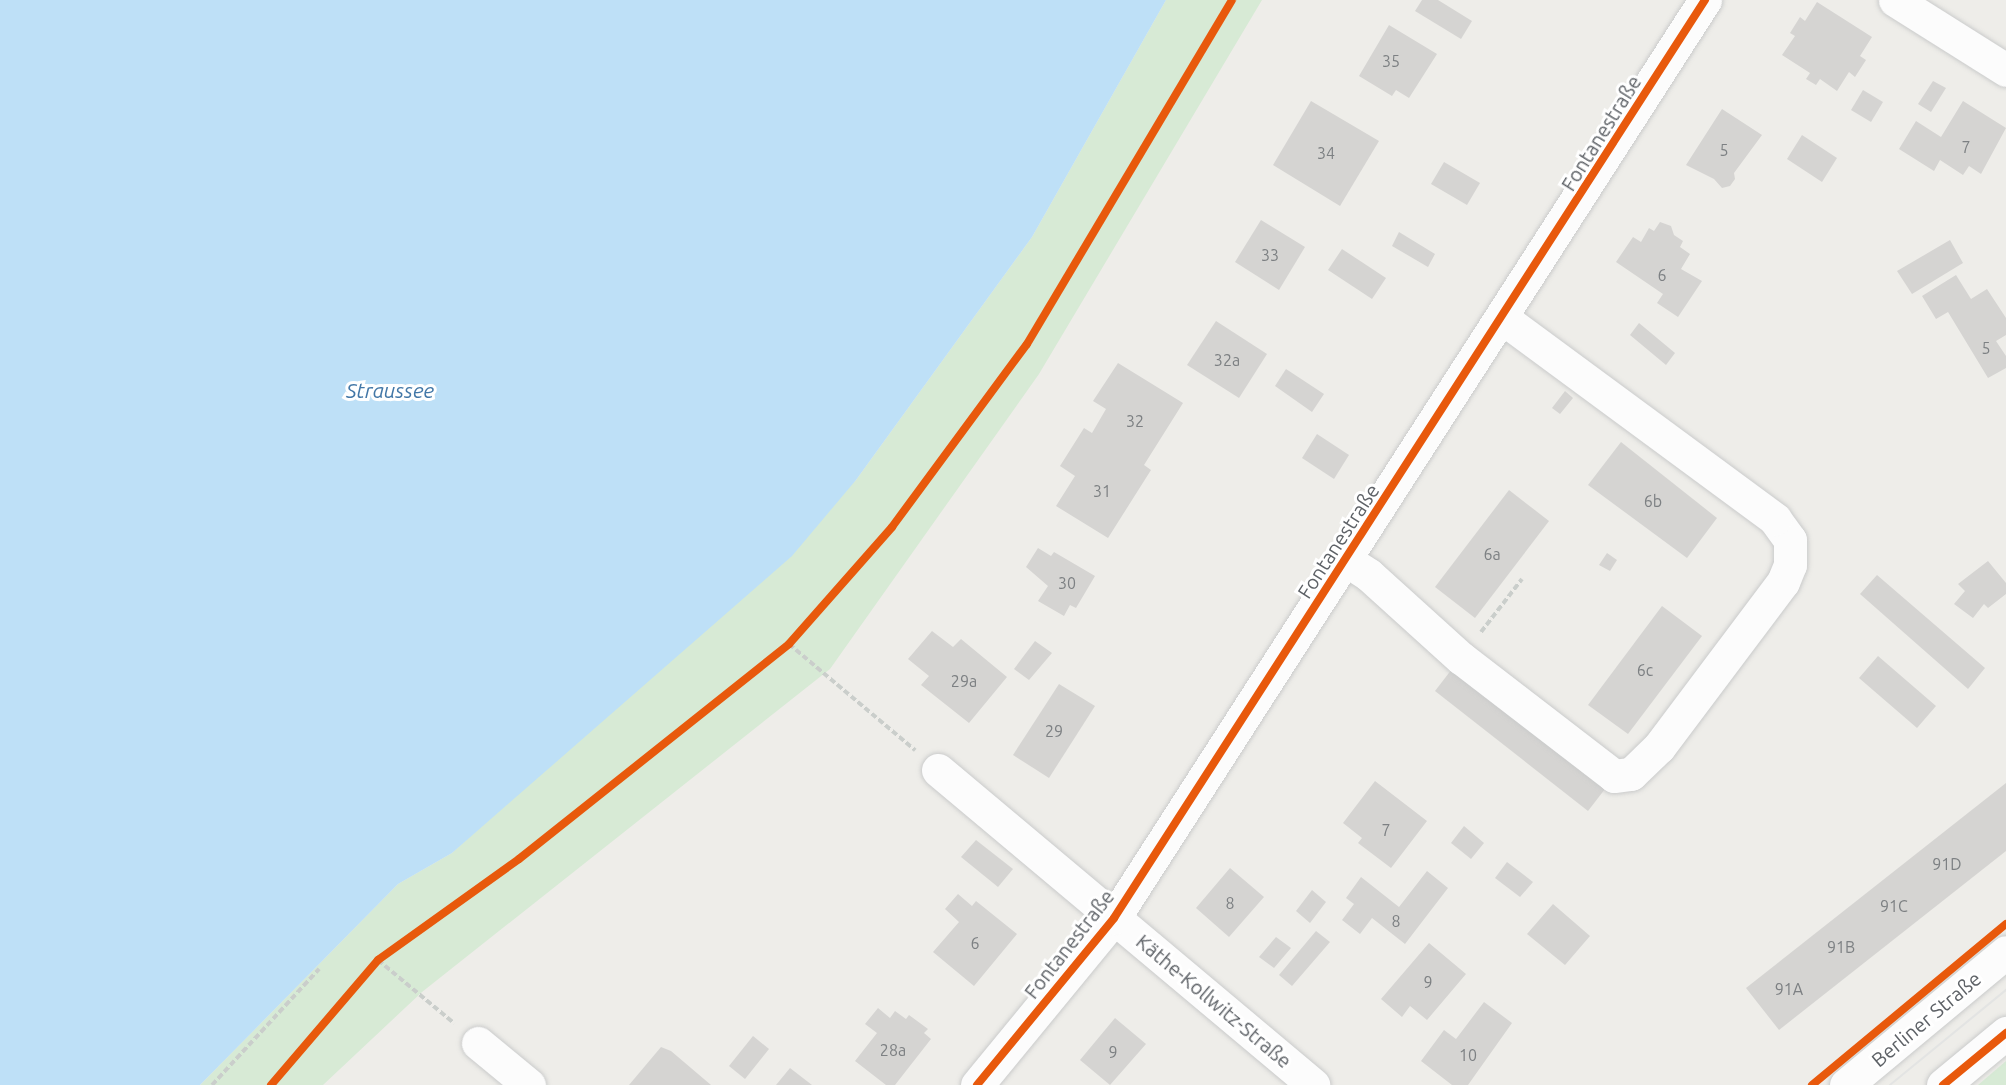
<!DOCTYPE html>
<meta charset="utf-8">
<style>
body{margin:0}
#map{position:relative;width:2006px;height:1085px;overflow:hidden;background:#eeede9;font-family:Ubuntu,sans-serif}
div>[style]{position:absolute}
.green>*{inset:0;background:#d7ead5}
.water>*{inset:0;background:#bee0f7}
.building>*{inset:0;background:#d5d4d2}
.path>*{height:4px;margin-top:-2px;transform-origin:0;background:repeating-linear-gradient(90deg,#cacecb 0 6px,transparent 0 9px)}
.roads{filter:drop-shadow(0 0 2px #cacbcb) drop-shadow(0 0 2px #cacbcb)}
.minor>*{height:33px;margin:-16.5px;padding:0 16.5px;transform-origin:16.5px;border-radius:16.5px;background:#fcfcfc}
.tram>*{height:1.5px;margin:-0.75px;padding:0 0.75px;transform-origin:0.75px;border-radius:0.75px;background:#e3e4e3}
.cycleway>*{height:8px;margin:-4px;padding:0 4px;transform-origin:4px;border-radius:4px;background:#e8590c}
span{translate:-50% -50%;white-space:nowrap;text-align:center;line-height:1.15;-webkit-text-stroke:6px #fff;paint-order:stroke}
.number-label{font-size:16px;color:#7d8083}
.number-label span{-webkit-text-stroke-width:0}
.street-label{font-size:20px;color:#5e6267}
.water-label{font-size:21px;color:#4277a7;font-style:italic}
</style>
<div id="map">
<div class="green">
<div style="clip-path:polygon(1166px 0,1262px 0,1039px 374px,830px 669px,422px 992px,323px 1085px,200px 1085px,398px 884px,452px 853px,856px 480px,1032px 237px)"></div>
<div style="clip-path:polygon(2006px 1061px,2006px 1085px,1978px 1085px)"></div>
</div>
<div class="water">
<div style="clip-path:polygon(0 0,1166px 0,1032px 237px,856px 480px,792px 556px,452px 853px,398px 884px,200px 1085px,0 1085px)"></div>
</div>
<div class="building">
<div style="clip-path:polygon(1422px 0,1438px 0,1472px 21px,1461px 39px,1415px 11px)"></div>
<div style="clip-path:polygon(1817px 2px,1872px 37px,1860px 56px,1866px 60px,1855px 77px,1849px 72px,1837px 91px,1820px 79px,1816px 85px,1806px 79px,1810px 73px,1782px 55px,1795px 36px,1790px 33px,1800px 17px,1805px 21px)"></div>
<div style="clip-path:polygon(1389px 25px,1437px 54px,1409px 98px,1396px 90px,1392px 96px,1359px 76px)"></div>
<div style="clip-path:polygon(1933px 81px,1946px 88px,1931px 112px,1918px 104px)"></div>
<div style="clip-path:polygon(1863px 90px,1883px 102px,1871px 122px,1851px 110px)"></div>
<div style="clip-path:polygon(1311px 101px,1379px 141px,1340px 206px,1273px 165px)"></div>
<div style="clip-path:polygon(1963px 101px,2006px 128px,1981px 174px,1969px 166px,1963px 175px,1940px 160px,1934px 171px,1899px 149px,1916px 121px,1941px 137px)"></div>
<div style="clip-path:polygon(1722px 109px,1762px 135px,1734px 173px,1735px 179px,1730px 186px,1722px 188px,1714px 179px,1686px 165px)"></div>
<div style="clip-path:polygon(1802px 135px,1837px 158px,1822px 182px,1787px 159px)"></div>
<div style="clip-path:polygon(1444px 162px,1480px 183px,1467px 205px,1431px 184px)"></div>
<div style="clip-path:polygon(1261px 220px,1305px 247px,1279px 290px,1235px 262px)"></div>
<div style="clip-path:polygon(1660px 222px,1671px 226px,1674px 235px,1683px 241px,1680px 247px,1690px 254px,1681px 269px,1702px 281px,1678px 317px,1657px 303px,1663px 294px,1616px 262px,1633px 237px,1641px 242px,1649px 228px,1654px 231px)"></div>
<div style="clip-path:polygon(1399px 232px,1435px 254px,1428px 267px,1392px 246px)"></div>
<div style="clip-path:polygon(1950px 240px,1963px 263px,1912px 294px,1897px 271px)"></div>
<div style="clip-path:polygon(1342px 249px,1386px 278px,1372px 299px,1328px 270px)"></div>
<div style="clip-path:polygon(1956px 275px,1971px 299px,1987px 289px,2006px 318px,2006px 335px,1996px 341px,2006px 356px,2006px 368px,1988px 378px,1948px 312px,1936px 319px,1922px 296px)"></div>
<div style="clip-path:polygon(1216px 321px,1267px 354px,1239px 398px,1187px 365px)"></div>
<div style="clip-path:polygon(1639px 323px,1675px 353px,1666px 365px,1630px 335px)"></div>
<div style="clip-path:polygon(1118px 363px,1183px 403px,1144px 465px,1151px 470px,1108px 538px,1056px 506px,1075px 476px,1060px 466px,1084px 428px,1092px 433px,1106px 409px,1093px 401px)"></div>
<div style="clip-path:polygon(1286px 369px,1324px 394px,1312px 412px,1275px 386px)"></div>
<div style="clip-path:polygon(1565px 391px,1573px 398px,1560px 414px,1552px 408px)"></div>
<div style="clip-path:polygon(1317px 434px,1349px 455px,1334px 479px,1302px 458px)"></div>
<div style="clip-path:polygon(1621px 442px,1717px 518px,1687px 558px,1588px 485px)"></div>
<div style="clip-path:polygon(1509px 490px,1549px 521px,1475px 618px,1435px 587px)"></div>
<div style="clip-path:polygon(1038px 548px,1051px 556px,1054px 552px,1095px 576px,1076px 608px,1070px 605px,1064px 616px,1038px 601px,1048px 586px,1026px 567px)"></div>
<div style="clip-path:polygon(1607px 553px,1617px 560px,1610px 571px,1599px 565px)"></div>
<div style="clip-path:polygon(1988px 561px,2006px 583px,2006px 594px,1988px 608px,1984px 604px,1973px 618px,1954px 604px,1965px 591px,1958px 584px)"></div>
<div style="clip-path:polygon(1877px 575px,1985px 668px,1968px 689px,1860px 594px)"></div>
<div style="clip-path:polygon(1662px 606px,1702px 636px,1628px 734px,1588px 705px)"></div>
<div style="clip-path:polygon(932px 631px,953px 647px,961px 639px,1007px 677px,969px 723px,921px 685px,929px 676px,908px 659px)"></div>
<div style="clip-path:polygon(1035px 641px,1052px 653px,1029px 680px,1014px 669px)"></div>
<div style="clip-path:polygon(1878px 656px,1936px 706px,1917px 728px,1859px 678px)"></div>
<div style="clip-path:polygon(1452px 669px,1605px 789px,1588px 811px,1435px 691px)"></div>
<div style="clip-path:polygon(1059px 684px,1095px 706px,1049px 778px,1013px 755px)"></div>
<div style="clip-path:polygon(1375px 781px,1427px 821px,1391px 868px,1358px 843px,1362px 838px,1343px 823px)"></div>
<div style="clip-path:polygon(2006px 783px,2006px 851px,1779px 1030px,1746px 988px)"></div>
<div style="clip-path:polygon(1464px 826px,1484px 843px,1471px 859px,1451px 843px)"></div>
<div style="clip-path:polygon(976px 840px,1013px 869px,998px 887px,961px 857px)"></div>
<div style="clip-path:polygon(1507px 862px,1533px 882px,1520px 897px,1495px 878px)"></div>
<div style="clip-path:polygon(1230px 868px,1264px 897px,1229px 937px,1196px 908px)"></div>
<div style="clip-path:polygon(1427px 871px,1448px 888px,1405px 944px,1372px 918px,1360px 934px,1342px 920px,1354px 904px,1346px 898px,1361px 877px,1399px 907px)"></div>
<div style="clip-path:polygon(1312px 890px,1326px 902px,1310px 923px,1296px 911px)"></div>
<div style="clip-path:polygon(958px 894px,972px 906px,976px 901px,1017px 934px,974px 986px,933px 952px,959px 922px,945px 909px)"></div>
<div style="clip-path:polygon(1553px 904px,1590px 936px,1565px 965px,1527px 934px)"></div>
<div style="clip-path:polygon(1316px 931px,1330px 942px,1292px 986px,1279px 975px)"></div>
<div style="clip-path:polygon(1276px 937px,1291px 948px,1274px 968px,1259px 957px)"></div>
<div style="clip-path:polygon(1429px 943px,1466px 974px,1427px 1020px,1410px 1006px,1402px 1017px,1381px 999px)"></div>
<div style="clip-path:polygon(1484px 1002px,1512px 1023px,1468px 1085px,1452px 1085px,1421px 1061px,1444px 1030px,1456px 1039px)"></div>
<div style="clip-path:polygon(878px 1008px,890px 1018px,895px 1011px,906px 1019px,909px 1015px,928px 1029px,924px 1033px,931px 1039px,895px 1085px,886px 1085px,855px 1061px,877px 1033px,865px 1024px)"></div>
<div style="clip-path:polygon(1115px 1018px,1146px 1044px,1110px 1085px,1080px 1060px)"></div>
<div style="clip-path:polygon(753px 1036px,769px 1049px,745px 1079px,729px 1066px)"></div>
<div style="clip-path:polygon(661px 1047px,671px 1051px,711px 1085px,629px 1085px)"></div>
<div style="clip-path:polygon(790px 1068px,812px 1085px,776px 1085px)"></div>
</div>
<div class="path">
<div style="left:1481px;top:632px;width:67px;rotate:-52.3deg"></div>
<div style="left:789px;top:644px;width:165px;rotate:40.1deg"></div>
<div style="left:378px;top:960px;width:99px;rotate:39.7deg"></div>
<div style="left:212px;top:1085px;width:158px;rotate:-47.3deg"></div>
</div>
<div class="roads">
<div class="minor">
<div style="left:1895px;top:0;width:131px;rotate:32.2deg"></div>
<div style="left:1346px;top:560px;width:27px;rotate:33deg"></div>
<div style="left:1369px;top:575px;width:124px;rotate:42.1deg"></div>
<div style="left:1461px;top:658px;width:193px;rotate:37.6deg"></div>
<div style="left:1614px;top:776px;width:17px;rotate:-7deg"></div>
<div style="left:1631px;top:774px;width:39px;rotate:-44deg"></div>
<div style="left:1659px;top:747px;width:206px;rotate:-53.1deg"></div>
<div style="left:1783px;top:582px;width:18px;rotate:-68deg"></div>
<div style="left:1790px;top:565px;width:25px;rotate:-90deg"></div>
<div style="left:1790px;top:540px;width:26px;rotate:-126deg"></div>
<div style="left:1775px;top:519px;width:339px;rotate:-143.6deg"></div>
<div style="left:938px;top:770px;width:490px;rotate:40deg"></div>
<div style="left:478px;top:1043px;width:66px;rotate:39.5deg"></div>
<div style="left:977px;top:1085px;width:216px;rotate:-50.6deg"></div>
<div style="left:1114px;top:918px;width:1092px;rotate:-57.23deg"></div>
<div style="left:1846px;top:1085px;width:208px;rotate:-39.7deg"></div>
<div style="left:1943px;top:1085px;width:82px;rotate:-39.5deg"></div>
</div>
</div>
<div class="tram">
<div style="left:1890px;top:1085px;width:150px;rotate:-39.3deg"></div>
</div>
<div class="cycleway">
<div style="left:271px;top:1085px;width:165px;rotate:-49.4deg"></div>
<div style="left:378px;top:960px;width:173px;rotate:-35.6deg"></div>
<div style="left:519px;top:859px;width:345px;rotate:-38.5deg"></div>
<div style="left:789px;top:644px;width:156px;rotate:-48.6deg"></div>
<div style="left:892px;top:527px;width:227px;rotate:-53.6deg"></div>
<div style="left:1027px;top:344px;width:400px;rotate:-59.2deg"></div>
<div style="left:977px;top:1085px;width:216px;rotate:-50.6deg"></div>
<div style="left:1114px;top:918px;width:1092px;rotate:-57.23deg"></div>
<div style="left:1812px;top:1085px;width:252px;rotate:-39.7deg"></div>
<div style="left:1943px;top:1085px;width:82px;rotate:-39.5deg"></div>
</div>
<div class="number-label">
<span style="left:1391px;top:61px">35</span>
<span style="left:1966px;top:147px">7</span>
<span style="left:1724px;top:150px">5</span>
<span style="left:1326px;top:153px">34</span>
<span style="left:1270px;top:255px">33</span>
<span style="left:1662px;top:275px">6</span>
<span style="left:1986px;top:348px">5</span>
<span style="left:1227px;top:360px">32a</span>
<span style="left:1135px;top:421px">32</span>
<span style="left:1102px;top:491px">31</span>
<span style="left:1653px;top:501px">6b</span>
<span style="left:1492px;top:554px">6a</span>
<span style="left:1067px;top:583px">30</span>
<span style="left:1645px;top:670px">6c</span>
<span style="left:964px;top:681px">29a</span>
<span style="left:1054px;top:731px">29</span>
<span style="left:1386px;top:830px">7</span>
<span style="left:1947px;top:864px">91D</span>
<span style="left:1230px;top:903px">8</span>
<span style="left:1894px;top:906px">91C</span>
<span style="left:1396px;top:921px">8</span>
<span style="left:975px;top:943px">6</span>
<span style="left:1841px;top:947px">91B</span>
<span style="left:1428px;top:982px">9</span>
<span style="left:1789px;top:989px">91A</span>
<span style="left:893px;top:1050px">28a</span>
<span style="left:1113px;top:1052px">9</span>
<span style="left:1468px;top:1055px">10</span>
</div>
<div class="street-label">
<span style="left:1601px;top:133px;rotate:-58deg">Fontanestraße</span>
<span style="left:1338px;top:541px;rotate:-57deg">Fontanestraße</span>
<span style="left:1069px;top:944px;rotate:-52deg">Fontanestraße</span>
<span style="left:1214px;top:1001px;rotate:40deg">Käthe-Kollwitz-Straße</span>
<span style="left:1926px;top:1019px;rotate:-40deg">Berliner Straße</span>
</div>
<div class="water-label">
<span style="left:390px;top:390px">Straussee</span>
</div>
</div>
